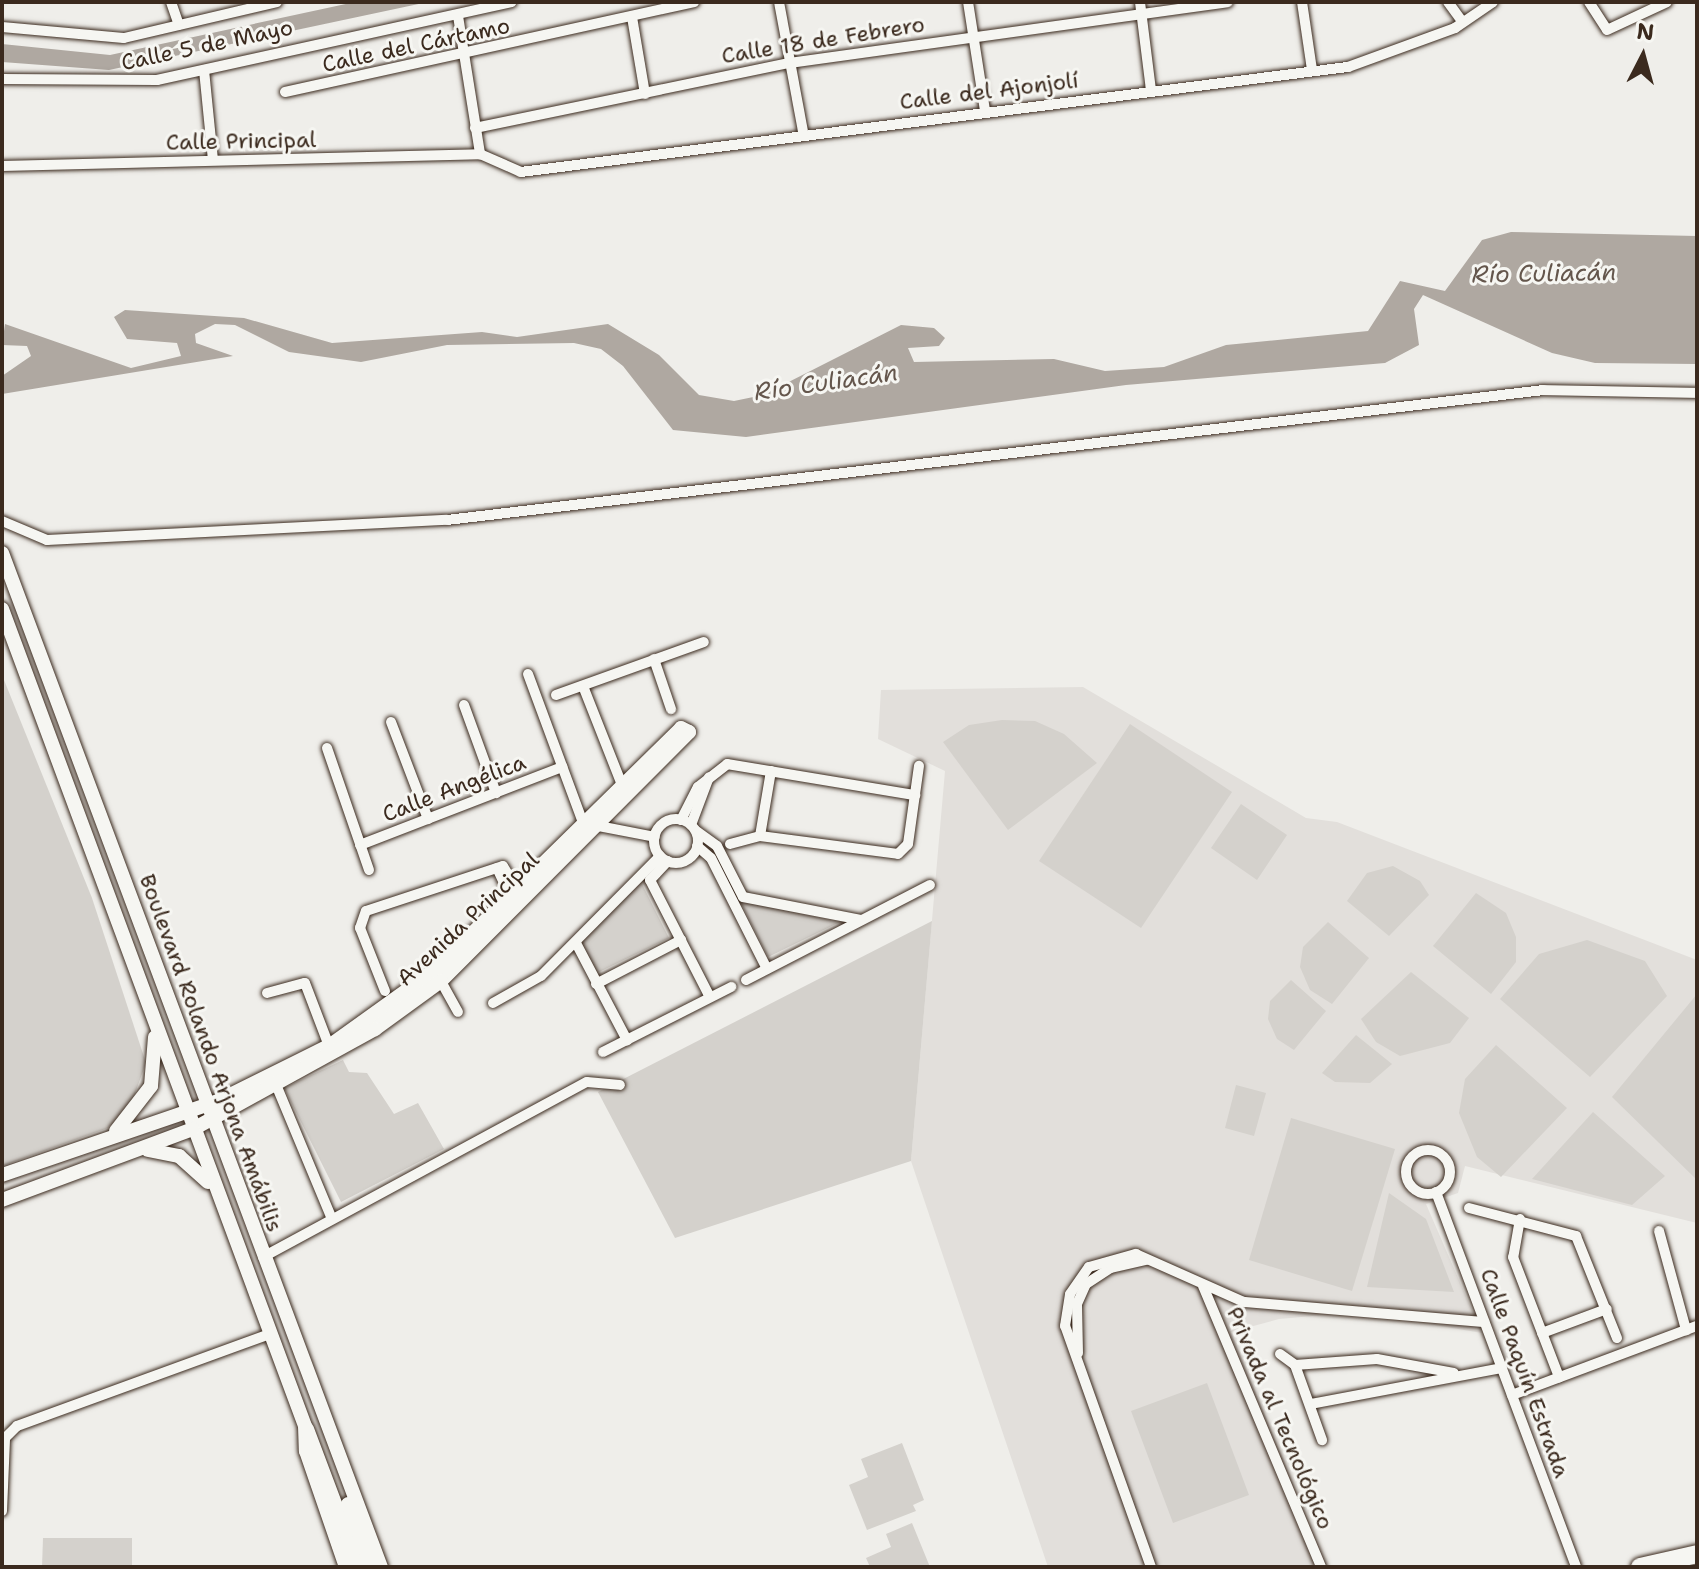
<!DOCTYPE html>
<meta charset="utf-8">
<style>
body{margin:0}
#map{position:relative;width:1699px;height:1569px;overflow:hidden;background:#efeeea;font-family:"Shantell Sans",sans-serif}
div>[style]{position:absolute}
.built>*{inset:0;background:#e2dfdb}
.green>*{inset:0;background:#d4d1cc}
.water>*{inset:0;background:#afa8a1}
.roads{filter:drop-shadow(0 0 2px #3b2a1e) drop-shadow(0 0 2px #3b2a1e)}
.street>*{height:10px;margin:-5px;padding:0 5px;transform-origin:5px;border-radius:5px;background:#f6f6f2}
.street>.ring{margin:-5px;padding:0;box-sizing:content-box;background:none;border:10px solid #f6f6f2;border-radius:50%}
.secondary>*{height:14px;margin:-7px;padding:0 7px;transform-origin:7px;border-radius:7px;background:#f6f6f2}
.highway>*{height:18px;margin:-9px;padding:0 9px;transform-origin:9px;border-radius:9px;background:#f6f6f2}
span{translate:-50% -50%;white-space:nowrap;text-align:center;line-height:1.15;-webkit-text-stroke:6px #f6f6f2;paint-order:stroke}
.street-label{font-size:22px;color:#3b2a1e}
.water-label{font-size:24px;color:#64564c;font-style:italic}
.frame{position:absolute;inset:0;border:4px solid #3b2a1e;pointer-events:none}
.north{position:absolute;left:1603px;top:16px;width:80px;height:80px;-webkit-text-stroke:6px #f6f6f2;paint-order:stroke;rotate:6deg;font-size:22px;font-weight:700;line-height:32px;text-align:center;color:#3b2a1e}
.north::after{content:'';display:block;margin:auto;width:28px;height:36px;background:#3b2a1e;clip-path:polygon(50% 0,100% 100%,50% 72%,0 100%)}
</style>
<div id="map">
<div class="built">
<div style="clip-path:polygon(1083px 687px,1306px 818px,1337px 822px,1697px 960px,1697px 1223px,1465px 1166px,1458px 1193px,1426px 1204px,1482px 1333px,1357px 1312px,1279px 1319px,1231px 1332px,1327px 1567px,1048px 1567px,911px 1161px,945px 771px,878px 739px,881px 690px)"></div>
</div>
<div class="green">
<div style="clip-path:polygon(2px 675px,92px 898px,146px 1063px,130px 1107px,108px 1128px,2px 1166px)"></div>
<div style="clip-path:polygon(1002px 720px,1035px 721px,1064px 734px,1097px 763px,1008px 830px,943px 742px,969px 725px)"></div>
<div style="clip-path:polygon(1130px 724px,1232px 792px,1141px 928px,1039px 861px)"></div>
<div style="clip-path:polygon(1241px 804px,1287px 835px,1257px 880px,1211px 848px)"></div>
<div style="clip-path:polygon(1393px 866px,1420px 881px,1429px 895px,1389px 936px,1347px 901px,1367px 873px)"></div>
<div style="clip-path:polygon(641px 882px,669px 938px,595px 974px,578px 941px)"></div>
<div style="clip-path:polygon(1476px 893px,1506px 913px,1516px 937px,1516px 962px,1491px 994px,1433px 946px)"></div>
<div style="clip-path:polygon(740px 901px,840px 922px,768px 957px)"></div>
<div style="clip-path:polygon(932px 921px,911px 1161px,675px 1238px,598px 1092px)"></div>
<div style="clip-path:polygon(1328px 922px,1369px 958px,1332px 1004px,1310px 990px,1300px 967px,1303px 947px)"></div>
<div style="clip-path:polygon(1587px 940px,1645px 961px,1667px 996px,1590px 1077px,1500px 999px,1539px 954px)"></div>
<div style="clip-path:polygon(1411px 972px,1469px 1018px,1450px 1043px,1400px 1056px,1376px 1042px,1361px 1019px)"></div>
<div style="clip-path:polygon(1291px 980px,1326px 1011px,1294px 1050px,1277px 1039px,1268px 1019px,1270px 1001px)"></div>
<div style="clip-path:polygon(1697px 994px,1697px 1180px,1612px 1097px)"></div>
<div style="clip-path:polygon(1356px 1035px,1392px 1064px,1370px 1083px,1335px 1082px,1322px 1073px)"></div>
<div style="clip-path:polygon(1496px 1045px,1567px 1108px,1501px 1177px,1477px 1157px,1459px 1113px,1465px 1079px)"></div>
<div style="clip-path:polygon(343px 1060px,349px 1072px,367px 1073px,394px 1114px,418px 1103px,444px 1149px,341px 1202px,284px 1088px)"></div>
<div style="clip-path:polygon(1236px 1085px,1266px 1093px,1254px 1136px,1225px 1128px)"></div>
<div style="clip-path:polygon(1593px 1112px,1665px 1176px,1632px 1205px,1532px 1179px)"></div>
<div style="clip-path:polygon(1291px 1118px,1395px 1149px,1352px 1291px,1249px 1260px)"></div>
<div style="clip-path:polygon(1389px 1193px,1426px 1219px,1454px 1292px,1367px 1287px)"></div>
<div style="clip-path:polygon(1207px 1383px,1249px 1495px,1173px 1523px,1131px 1411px)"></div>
<div style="clip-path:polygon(902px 1443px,924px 1500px,913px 1505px,916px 1511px,867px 1530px,849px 1485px,868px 1477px,861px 1459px)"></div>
<div style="clip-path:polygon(912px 1523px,930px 1567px,870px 1567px,866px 1558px,891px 1547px,886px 1534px)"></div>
<div style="clip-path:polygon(43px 1538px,132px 1538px,132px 1567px,42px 1567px)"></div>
</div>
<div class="water">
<div style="clip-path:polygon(355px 2px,428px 2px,109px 70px,2px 62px,2px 44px,110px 55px)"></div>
<div style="clip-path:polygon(1511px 232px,1697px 236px,1697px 364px,1595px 363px,1552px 353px,1423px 295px,1414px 309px,1419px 345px,1385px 363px,1126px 385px,746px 437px,673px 430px,623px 366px,601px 349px,574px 343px,447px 345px,361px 362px,289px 352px,235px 325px,215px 324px,195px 334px,196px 343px,233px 356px,2px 394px,2px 376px,31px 356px,27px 346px,2px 345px,5px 324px,131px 368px,181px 356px,177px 343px,127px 339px,114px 317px,125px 310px,244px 318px,332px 343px,482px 332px,517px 337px,608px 324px,659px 355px,699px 395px,734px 401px,763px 395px,901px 325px,934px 328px,945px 338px,939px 346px,908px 348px,914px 362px,1054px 359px,1105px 371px,1164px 367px,1226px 345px,1368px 331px,1400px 281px,1445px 291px,1482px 240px)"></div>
</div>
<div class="roads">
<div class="street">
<div style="left:171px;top:2px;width:24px;rotate:71deg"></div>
<div style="left:779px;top:2px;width:132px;rotate:79.5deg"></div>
<div style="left:968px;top:2px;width:110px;rotate:81.1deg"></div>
<div style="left:1140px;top:2px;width:89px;rotate:82.9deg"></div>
<div style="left:1302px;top:2px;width:69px;rotate:81.6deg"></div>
<div style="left:1448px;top:2px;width:24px;rotate:54deg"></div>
<div style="left:1589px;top:2px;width:33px;rotate:57deg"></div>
<div style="left:1607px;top:30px;width:66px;rotate:-25deg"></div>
<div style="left:458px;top:16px;width:140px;rotate:80.9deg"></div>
<div style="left:632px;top:17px;width:78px;rotate:80.4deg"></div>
<div style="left:2px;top:27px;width:122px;rotate:5.2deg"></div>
<div style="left:124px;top:38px;width:157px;rotate:-13.2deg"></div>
<div style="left:204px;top:70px;width:90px;rotate:84.3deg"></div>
<div style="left:2px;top:79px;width:155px;rotate:0.4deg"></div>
<div style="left:157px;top:80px;width:363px;rotate:-12.4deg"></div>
<div style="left:285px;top:92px;width:419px;rotate:-12.4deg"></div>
<div style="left:475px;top:128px;width:321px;rotate:-11.7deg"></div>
<div style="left:789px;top:63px;width:443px;rotate:-7.9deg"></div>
<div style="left:2px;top:166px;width:478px;rotate:-1.4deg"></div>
<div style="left:480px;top:154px;width:45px;rotate:23.7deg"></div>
<div style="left:521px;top:172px;width:834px;rotate:-7.24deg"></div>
<div style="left:1348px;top:67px;width:114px;rotate:-20deg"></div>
<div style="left:1455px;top:28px;width:46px;rotate:-34.4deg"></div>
<div style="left:2px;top:521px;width:49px;rotate:22.9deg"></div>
<div style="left:47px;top:540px;width:400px;rotate:-2.9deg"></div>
<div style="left:447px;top:520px;width:1104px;rotate:-6.76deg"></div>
<div style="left:1543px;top:390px;width:154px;rotate:1.1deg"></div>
<div style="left:654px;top:659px;width:53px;rotate:71.2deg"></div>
<div style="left:528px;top:674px;width:159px;rotate:69.7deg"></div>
<div style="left:583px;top:823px;width:73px;rotate:11deg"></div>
<div style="left:583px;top:686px;width:112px;rotate:68.5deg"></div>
<div style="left:556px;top:695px;width:157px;rotate:-19.7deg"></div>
<div style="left:464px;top:705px;width:94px;rotate:70deg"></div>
<div style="left:391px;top:722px;width:104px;rotate:69.1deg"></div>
<div style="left:327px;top:748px;width:129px;rotate:71deg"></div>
<div class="ring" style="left:654px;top:819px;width:34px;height:34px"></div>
<div style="left:681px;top:820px;width:37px;rotate:-63deg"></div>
<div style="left:698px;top:787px;width:37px;rotate:-38deg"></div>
<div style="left:727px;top:764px;width:191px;rotate:9.4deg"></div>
<div style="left:691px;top:825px;width:51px;rotate:-69.4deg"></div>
<div style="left:695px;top:830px;width:27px;rotate:36deg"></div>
<div style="left:717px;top:846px;width:57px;rotate:63deg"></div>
<div style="left:760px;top:836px;width:66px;rotate:-80.4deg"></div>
<div style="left:730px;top:844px;width:31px;rotate:-15deg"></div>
<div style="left:760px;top:836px;width:139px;rotate:7.4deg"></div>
<div style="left:898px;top:854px;width:14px;rotate:-45deg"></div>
<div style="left:908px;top:844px;width:79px;rotate:-82deg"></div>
<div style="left:360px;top:845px;width:217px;rotate:-21.1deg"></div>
<div style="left:697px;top:846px;width:18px;rotate:41deg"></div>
<div style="left:711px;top:858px;width:124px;rotate:63.2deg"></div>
<div style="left:497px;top:868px;width:31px;rotate:65deg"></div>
<div style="left:650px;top:880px;width:131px;rotate:62.9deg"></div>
<div style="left:650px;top:880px;width:26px;rotate:-47deg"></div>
<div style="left:743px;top:897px;width:120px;rotate:11deg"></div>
<div style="left:576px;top:943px;width:110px;rotate:62.3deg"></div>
<div style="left:438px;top:976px;width:41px;rotate:60.9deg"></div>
<div style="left:746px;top:980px;width:207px;rotate:-27.3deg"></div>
<div style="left:596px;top:984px;width:96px;rotate:-27.4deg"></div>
<div style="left:385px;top:991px;width:68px;rotate:-111.6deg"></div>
<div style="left:360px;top:928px;width:18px;rotate:-71deg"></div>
<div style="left:366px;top:911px;width:144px;rotate:-18.2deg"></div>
<div style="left:503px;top:866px;width:27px;rotate:59deg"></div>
<div style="left:267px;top:993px;width:39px;rotate:-15deg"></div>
<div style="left:305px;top:983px;width:67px;rotate:69.1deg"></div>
<div style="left:493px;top:1003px;width:55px;rotate:-29.4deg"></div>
<div style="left:541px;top:976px;width:169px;rotate:-45.2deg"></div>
<div style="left:603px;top:1052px;width:144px;rotate:-26.9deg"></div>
<div style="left:277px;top:1087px;width:141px;rotate:67.4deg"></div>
<div class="ring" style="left:1406px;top:1150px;width:34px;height:34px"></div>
<div style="left:1436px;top:1192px;width:400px;rotate:69.5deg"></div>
<div style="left:1469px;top:1208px;width:111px;rotate:14.7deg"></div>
<div style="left:1576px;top:1236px;width:110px;rotate:68.1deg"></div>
<div style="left:1520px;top:1219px;width:39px;rotate:100deg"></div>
<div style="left:1513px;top:1257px;width:129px;rotate:69deg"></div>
<div style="left:1659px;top:1231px;width:103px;rotate:74.7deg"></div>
<div style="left:263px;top:1257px;width:368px;rotate:-28.4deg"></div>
<div style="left:587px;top:1082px;width:33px;rotate:5deg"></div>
<div style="left:1203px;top:1286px;width:305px;rotate:67.2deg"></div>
<div style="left:1542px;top:1333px;width:69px;rotate:-20.3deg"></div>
<div style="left:1078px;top:1353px;width:49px;rotate:-91.2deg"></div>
<div style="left:1077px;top:1304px;width:22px;rotate:-66deg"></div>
<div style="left:1086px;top:1284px;width:30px;rotate:-33deg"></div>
<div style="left:1111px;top:1268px;width:37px;rotate:-13deg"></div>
<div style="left:1280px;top:1354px;width:19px;rotate:36deg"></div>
<div style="left:1295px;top:1365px;width:82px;rotate:-4.2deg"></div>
<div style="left:1377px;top:1359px;width:78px;rotate:10.3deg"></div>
<div style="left:1295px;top:1365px;width:80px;rotate:70.2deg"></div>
<div style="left:1512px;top:1395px;width:197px;rotate:-20.5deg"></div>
<div style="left:1311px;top:1404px;width:194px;rotate:-10.7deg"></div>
<div style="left:2px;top:1511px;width:73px;rotate:-87.6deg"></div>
<div style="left:5px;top:1438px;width:17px;rotate:-45deg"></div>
<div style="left:17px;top:1426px;width:269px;rotate:-20deg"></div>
<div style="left:1151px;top:1567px;width:256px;rotate:-109.6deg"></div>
<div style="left:1065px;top:1326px;width:32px;rotate:-81deg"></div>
<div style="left:1070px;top:1294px;width:33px;rotate:-55deg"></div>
<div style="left:1089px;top:1267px;width:49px;rotate:-15.5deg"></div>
<div style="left:1136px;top:1254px;width:118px;rotate:24deg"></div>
<div style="left:1244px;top:1302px;width:241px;rotate:4.8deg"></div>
</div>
<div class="secondary">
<div style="left:2px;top:553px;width:1083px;rotate:69.51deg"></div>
<div style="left:2px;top:609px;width:871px;rotate:69.65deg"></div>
<div style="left:305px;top:1426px;width:25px;rotate:88deg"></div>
<div style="left:306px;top:1451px;width:123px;rotate:71deg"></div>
<div style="left:116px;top:1131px;width:57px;rotate:-52.1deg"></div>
<div style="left:151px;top:1086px;width:49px;rotate:-85.3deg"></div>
<div style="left:148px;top:1150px;width:32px;rotate:11deg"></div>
<div style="left:179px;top:1156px;width:39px;rotate:42deg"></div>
<div style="left:2px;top:1175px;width:228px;rotate:-18.9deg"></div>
<div style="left:218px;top:1101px;width:124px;rotate:-26.4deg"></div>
<div style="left:329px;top:1046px;width:130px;rotate:-35.6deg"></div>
<div style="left:435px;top:970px;width:345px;rotate:-44.5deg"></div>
<div style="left:681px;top:728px;width:9px;rotate:27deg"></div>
<div style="left:689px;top:732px;width:351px;rotate:134.9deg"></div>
<div style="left:441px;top:981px;width:82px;rotate:144deg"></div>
<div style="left:375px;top:1029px;width:208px;rotate:151.2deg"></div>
<div style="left:193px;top:1129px;width:204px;rotate:159.6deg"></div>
<div style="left:307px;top:1429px;width:147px;rotate:69.4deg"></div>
<div style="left:348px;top:1504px;width:63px;rotate:69.6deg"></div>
</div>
<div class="highway">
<div style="left:1640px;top:1567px;width:58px;rotate:-12.8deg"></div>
</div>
</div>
<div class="street-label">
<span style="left:823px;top:40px;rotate:-9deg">Calle 18 de Febrero</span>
<span style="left:207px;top:45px;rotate:-12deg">Calle 5 de Mayo</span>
<span style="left:416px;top:45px;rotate:-12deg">Calle del Cártamo</span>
<span style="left:989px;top:91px;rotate:-7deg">Calle del Ajonjolí</span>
<span style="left:241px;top:141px;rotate:-1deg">Calle Principal</span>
<span style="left:454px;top:788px;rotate:-21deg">Calle Angélica</span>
<span style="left:468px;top:919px;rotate:-43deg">Avenida Principal</span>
<span style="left:211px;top:1053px;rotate:70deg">Boulevard Rolando Arjona Amábilis</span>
<span style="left:1525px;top:1373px;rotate:70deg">Calle Paquín Estrada</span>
<span style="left:1280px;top:1418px;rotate:67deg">Privada al Tecnológico</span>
</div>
<div class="water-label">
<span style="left:1544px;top:274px;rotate:-1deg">Río Culiacán</span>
<span style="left:826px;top:383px;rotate:-8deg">Río Culiacán</span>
</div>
<div class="frame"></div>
<div class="north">N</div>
</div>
